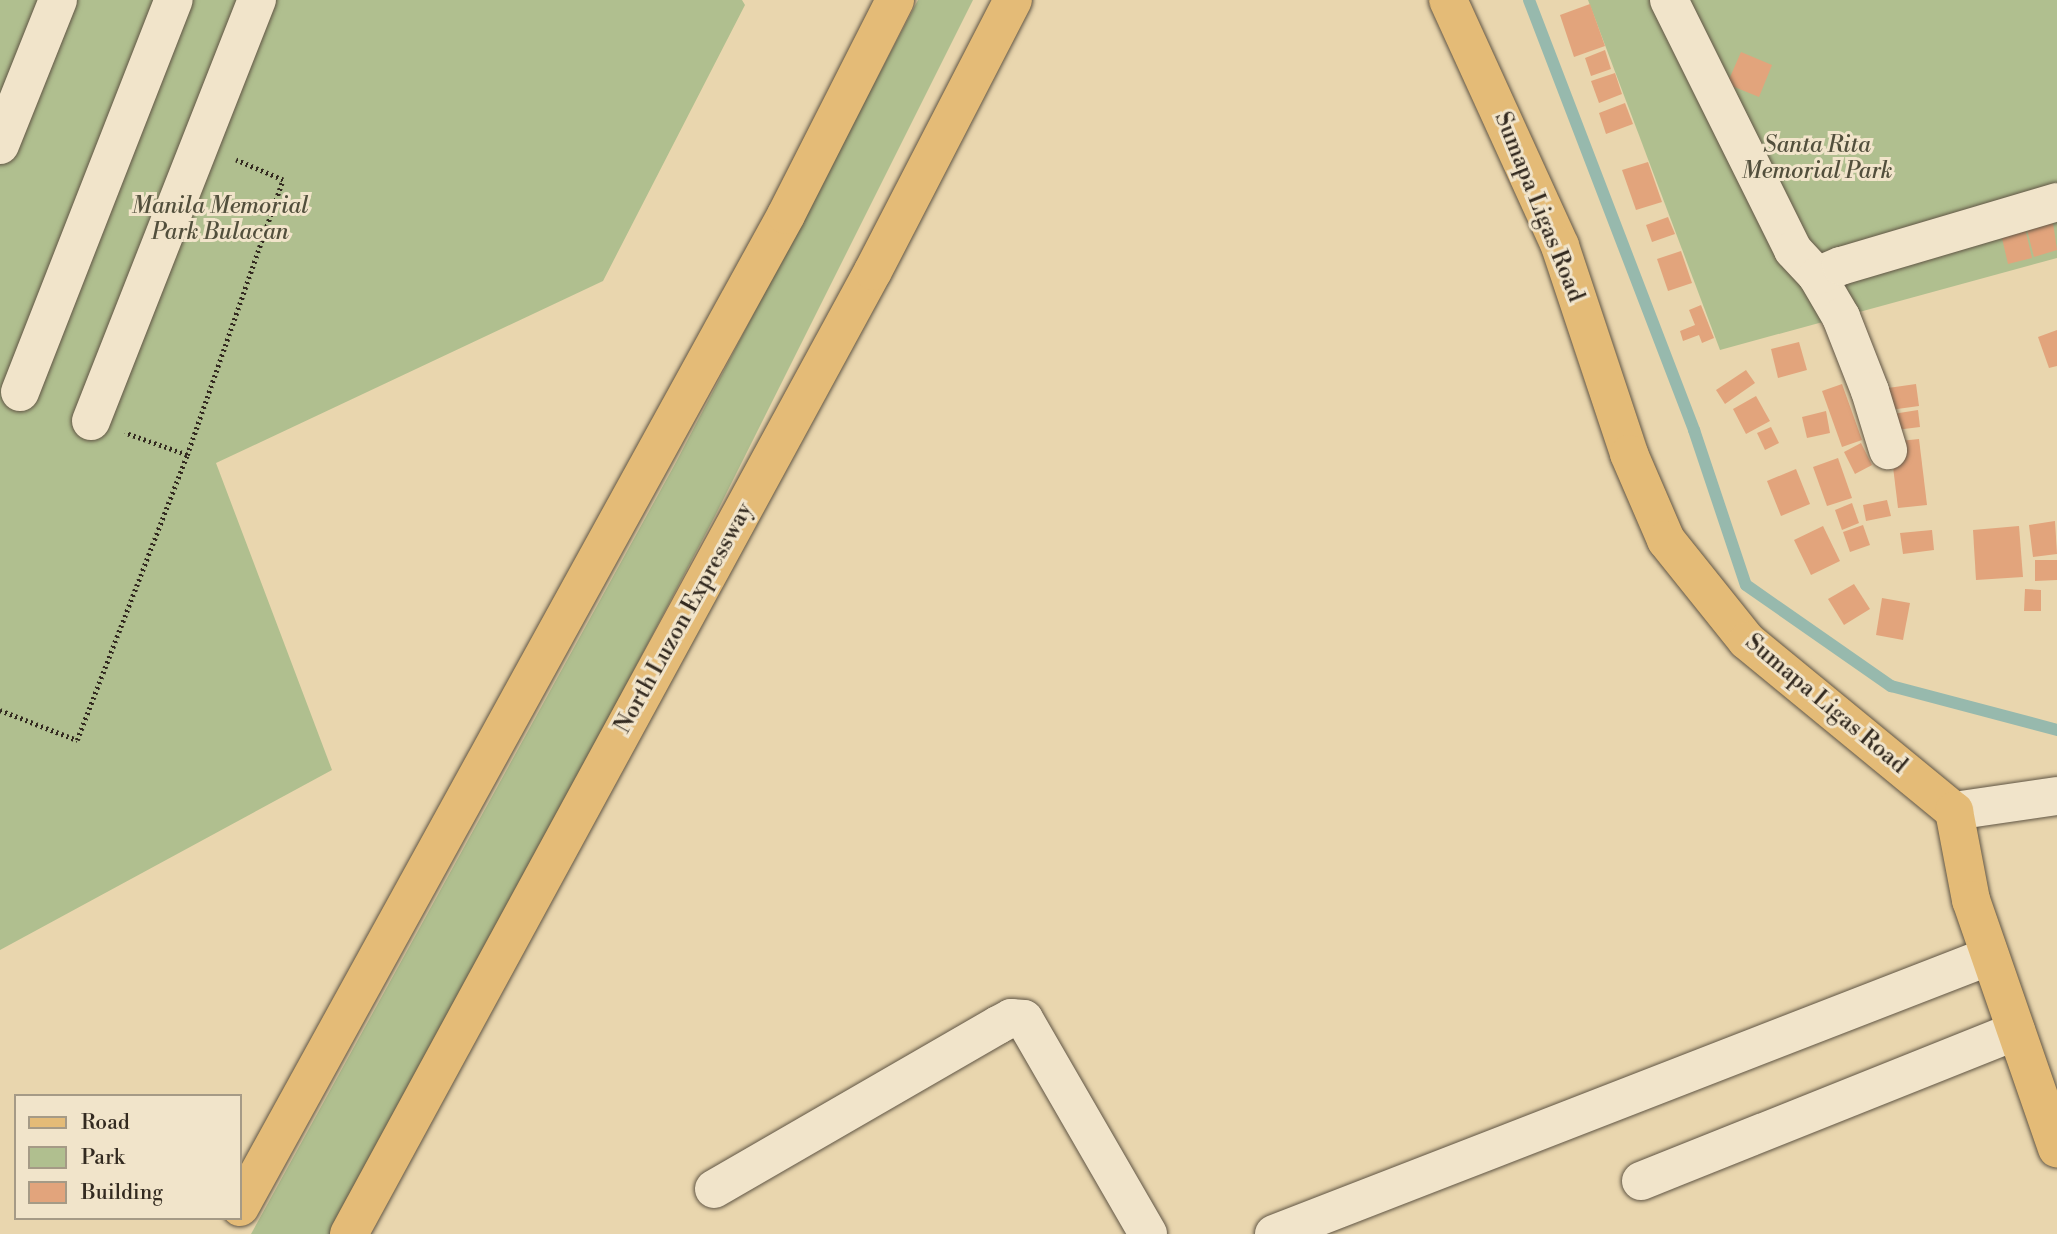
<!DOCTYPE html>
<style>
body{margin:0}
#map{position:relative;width:2057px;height:1234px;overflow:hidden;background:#e9d6ae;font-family:"Libre Bodoni",serif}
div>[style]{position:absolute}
.green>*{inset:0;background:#b0bf8f}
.stream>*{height:12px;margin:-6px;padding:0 6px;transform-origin:6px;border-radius:6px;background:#97b9ad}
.building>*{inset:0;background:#e2a47c}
.path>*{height:4.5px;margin-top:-2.25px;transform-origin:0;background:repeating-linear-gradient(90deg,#332a20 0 2px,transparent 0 5.5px)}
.roads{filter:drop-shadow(0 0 2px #605544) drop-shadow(0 0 2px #605544)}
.minor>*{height:38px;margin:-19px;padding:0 19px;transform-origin:19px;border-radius:19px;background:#f1e4ca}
.major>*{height:38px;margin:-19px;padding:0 19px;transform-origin:19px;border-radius:19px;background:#e4bb77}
.highway>*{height:38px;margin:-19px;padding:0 19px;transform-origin:19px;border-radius:19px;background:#e4bb77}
span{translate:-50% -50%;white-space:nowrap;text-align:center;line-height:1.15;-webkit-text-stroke:6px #f1e4ca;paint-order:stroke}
.park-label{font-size:23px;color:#524f3c;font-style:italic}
.street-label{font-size:23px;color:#332a20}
.legend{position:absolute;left:14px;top:1094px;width:228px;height:126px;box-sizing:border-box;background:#f1e4ca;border:2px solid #a59a86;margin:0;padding:9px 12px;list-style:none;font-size:21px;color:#332a20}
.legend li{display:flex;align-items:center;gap:14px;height:35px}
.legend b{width:35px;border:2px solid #a59a86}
</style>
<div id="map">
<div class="green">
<div style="clip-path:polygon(0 0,742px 0,745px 5px,603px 281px,216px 463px,332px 770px,0 950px)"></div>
<div style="clip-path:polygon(918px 0,973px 0,715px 516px,357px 1196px,334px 1234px,251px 1234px,675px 464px)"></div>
<div style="clip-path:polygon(1588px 0,2057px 0,2057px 258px,1720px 350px)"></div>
</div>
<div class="stream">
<div style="left:1529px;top:0;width:461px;rotate:69deg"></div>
<div style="left:1694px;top:430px;width:163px;rotate:71.5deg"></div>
<div style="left:1746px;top:585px;width:177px;rotate:34.9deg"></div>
<div style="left:1891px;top:686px;width:172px;rotate:14.8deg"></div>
</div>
<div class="building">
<div style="clip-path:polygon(1590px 4px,1605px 46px,1574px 57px,1560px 15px)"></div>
<div style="clip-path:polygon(1605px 50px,1611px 69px,1591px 76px,1585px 58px)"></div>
<div style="clip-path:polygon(1741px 52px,1772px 65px,1759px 97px,1727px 84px)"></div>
<div style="clip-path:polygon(1615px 73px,1622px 94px,1599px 103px,1591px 81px)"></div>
<div style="clip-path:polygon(1625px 103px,1633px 124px,1606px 134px,1599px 113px)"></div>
<div style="clip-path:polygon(1648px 162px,1662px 202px,1636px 210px,1622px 170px)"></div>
<div style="clip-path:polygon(1668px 217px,1675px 234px,1652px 242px,1646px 225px)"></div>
<div style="clip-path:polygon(2053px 223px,2057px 250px,2034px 257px,2027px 230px)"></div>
<div style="clip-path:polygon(2025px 228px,2032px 258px,2008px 264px,2001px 234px)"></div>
<div style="clip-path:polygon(1681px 251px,1692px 283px,1668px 291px,1657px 259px)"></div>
<div style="clip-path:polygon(1701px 305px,1714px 338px,1702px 343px,1699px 335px,1683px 341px,1680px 331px,1695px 325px,1689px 310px)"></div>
<div style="clip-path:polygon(2057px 330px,2057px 366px,2049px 368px,2038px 337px)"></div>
<div style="clip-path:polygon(1799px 342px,1807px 370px,1778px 378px,1771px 349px)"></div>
<div style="clip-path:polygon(1746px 370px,1755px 383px,1725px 404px,1716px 390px)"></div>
<div style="clip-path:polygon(1842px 384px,1862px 440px,1842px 447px,1822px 391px)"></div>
<div style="clip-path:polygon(1916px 384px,1919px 406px,1890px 410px,1888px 388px)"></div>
<div style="clip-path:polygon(1756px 396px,1770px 421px,1746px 434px,1733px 409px)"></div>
<div style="clip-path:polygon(1918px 410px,1920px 427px,1896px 430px,1893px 414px)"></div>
<div style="clip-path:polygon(1826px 411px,1830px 433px,1807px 438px,1802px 417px)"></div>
<div style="clip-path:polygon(1771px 427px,1779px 443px,1765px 450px,1757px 433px)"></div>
<div style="clip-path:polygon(1919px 439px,1927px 505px,1898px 508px,1890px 442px)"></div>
<div style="clip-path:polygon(1861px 443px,1872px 465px,1855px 474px,1844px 452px)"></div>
<div style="clip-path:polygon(1838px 458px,1852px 498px,1827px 506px,1813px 467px)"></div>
<div style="clip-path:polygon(1796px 469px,1810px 504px,1781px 516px,1767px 481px)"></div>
<div style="clip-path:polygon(1887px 500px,1891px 516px,1866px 521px,1863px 505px)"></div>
<div style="clip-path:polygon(1852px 503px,1859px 523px,1842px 530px,1835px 510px)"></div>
<div style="clip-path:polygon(2055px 521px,2057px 554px,2033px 557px,2029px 525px)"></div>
<div style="clip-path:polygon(1863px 525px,1870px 545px,1850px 552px,1843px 532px)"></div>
<div style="clip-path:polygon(1823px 526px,1840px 561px,1811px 575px,1794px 540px)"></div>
<div style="clip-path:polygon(2019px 526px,2023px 577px,1976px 580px,1973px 530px)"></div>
<div style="clip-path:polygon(1932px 530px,1934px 550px,1903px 554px,1900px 533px)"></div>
<div style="clip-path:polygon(2035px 560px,2057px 560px,2057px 580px,2035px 581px)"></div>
<div style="clip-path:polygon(1854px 584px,1870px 609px,1844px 625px,1828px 599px)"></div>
<div style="clip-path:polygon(2025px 589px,2041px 590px,2041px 611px,2024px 611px)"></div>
<div style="clip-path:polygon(1882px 598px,1910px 603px,1903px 640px,1876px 635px)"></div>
</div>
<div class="path">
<div style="left:187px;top:455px;width:291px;rotate:-70.8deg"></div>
<div style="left:283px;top:180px;width:51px;rotate:-156.9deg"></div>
<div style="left:0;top:710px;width:83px;rotate:21.3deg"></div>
<div style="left:77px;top:740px;width:305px;rotate:-68.9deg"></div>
<div style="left:187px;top:455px;width:66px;rotate:-160.5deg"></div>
</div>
<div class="roads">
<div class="minor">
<div style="left:1669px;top:0;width:279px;rotate:63.6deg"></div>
<div style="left:1793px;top:250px;width:35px;rotate:47deg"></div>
<div style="left:1817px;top:276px;width:48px;rotate:59.7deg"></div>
<div style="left:1841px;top:317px;width:79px;rotate:68.6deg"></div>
<div style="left:1870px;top:391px;width:62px;rotate:73deg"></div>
<div style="left:0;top:145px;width:156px;rotate:-68.2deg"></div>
<div style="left:1817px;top:276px;width:26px;rotate:-23deg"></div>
<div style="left:1841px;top:266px;width:225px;rotate:-16.5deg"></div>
<div style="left:20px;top:392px;width:421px;rotate:-68.6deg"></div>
<div style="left:91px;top:421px;width:453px;rotate:-68.5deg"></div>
<div style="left:1954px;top:811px;width:104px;rotate:-8.3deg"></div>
<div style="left:1641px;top:1181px;width:404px;rotate:-21.8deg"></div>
<div style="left:714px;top:1189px;width:328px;rotate:-30deg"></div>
<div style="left:998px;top:1025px;width:15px;rotate:-28deg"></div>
<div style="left:1011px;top:1018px;width:13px;rotate:4deg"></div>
<div style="left:1024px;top:1019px;width:248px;rotate:60deg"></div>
<div style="left:1274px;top:1234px;width:768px;rotate:-21.22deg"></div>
</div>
<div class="major">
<div style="left:1448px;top:0;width:270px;rotate:65.5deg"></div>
<div style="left:1560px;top:246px;width:219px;rotate:71.6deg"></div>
<div style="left:1629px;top:454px;width:94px;rotate:66.7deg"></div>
<div style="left:1666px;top:540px;width:129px;rotate:51.3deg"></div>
<div style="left:1747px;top:641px;width:268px;rotate:39.4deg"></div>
<div style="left:1954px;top:811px;width:91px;rotate:79.2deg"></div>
<div style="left:1971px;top:900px;width:263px;rotate:70.9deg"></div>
</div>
<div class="highway">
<div style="left:240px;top:1207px;width:1132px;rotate:-61.17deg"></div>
<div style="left:786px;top:215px;width:241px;rotate:-63.1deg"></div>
<div style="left:349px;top:1234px;width:1096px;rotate:-61.45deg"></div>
<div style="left:873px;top:271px;width:305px;rotate:-62.7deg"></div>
</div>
</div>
<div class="park-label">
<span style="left:1817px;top:158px">Santa Rita<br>Memorial Park</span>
<span style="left:220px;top:219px">Manila Memorial<br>Park Bulacan</span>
</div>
<div class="street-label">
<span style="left:1539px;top:207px;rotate:68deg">Sumapa Ligas Road</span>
<span style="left:684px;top:618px;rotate:-61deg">North Luzon Expressway</span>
<span style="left:1826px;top:704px;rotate:40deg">Sumapa Ligas Road</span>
</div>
<ul class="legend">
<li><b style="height:9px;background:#e4bb77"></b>Road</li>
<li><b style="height:19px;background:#b0bf8f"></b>Park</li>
<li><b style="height:19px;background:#e2a47c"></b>Building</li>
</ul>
</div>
